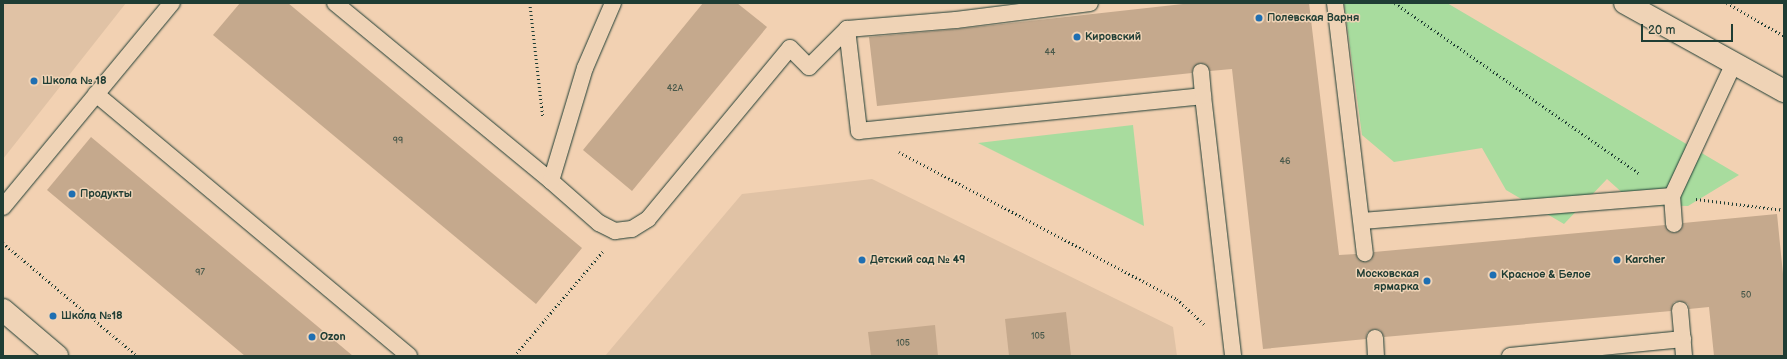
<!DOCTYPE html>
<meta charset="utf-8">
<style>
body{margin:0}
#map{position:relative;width:1787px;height:359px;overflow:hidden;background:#f2d1b2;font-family:"Balsamiq Sans",sans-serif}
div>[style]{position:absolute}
.built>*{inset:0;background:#e0c2a5}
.green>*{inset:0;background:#a8dc9e}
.building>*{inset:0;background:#c5a98d}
.path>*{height:2.5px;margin-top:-1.25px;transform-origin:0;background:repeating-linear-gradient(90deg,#1f3d34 0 1px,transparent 0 4px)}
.roads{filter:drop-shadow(0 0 1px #1f3d34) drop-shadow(0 0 1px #1f3d34)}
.service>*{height:16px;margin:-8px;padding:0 8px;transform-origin:8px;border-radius:8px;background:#efd3b6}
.tertiary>*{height:22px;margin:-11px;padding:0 11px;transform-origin:11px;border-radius:11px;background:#efd3b6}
.dots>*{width:11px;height:11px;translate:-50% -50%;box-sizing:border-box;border:2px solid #efd3b6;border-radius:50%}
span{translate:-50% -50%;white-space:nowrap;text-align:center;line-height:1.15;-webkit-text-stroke:3px #efd3b6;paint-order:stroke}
.number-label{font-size:9px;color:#48584a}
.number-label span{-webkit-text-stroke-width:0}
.poi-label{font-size:11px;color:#1f3d34;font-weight:700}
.left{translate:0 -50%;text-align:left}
.right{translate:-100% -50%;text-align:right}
.frame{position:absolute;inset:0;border:4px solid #1f3d34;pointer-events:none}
.scale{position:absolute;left:1641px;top:24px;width:92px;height:18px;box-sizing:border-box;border:2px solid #1f3d34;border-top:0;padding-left:5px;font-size:12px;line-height:14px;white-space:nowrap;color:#1f3d34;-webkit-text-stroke:3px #efd3b6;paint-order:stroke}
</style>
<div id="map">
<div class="built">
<div style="clip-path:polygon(3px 3px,126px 3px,3px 159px)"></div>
<div style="clip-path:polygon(872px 179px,1173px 327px,1177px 356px,605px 356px,742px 194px)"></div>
</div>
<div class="green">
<div style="clip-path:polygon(1344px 3px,1447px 3px,1739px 175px,1688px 206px,1636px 205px,1607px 179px,1564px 224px,1506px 190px,1482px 148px,1394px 162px,1362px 135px)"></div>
<div style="clip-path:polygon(1133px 125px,1144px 226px,978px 143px)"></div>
</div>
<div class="building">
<div style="clip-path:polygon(240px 3px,288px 3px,582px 248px,536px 304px,213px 35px)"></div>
<div style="clip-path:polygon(703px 3px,737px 3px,767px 27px,632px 191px,583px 150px)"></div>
<div style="clip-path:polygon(1192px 3px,1309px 3px,1339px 255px,1356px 254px,1358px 259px,1366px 262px,1371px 260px,1374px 252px,1665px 225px,1670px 232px,1675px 233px,1682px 228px,1683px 223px,1777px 214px,1784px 284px,1784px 356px,1714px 356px,1709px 307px,1689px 309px,1688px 304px,1680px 301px,1674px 302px,1671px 311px,1384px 337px,1380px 330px,1374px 329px,1367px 333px,1366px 339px,1263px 349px,1232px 69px,1210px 71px,1205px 64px,1200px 63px,1193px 68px,1192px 73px,877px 106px,869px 37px,957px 29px)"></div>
<div style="clip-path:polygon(91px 137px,353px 356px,245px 356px,47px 190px)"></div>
<div style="clip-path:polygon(1066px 312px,1071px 356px,1009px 356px,1005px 319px)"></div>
<div style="clip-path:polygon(935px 325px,938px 356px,871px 356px,868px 332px)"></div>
</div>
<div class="path">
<div style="left:530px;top:3px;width:115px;rotate:83.5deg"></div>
<div style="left:1395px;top:3px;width:299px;rotate:34.9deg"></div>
<div style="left:1727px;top:3px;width:66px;rotate:30.1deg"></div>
<div style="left:899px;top:152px;width:314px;rotate:27.9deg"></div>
<div style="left:1177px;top:299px;width:38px;rotate:43deg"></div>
<div style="left:1696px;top:199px;width:89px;rotate:7.1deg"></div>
<div style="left:3px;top:243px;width:175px;rotate:40.1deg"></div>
<div style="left:514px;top:356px;width:138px;rotate:-49.7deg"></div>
</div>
<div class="roads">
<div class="service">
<div style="left:335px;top:3px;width:280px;rotate:39.5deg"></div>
<div style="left:551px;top:181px;width:64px;rotate:41.2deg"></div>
<div style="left:599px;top:223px;width:18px;rotate:27deg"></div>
<div style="left:615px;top:231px;width:17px;rotate:-7deg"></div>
<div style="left:632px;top:229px;width:19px;rotate:-32deg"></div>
<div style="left:648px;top:219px;width:222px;rotate:-50.3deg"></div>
<div style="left:790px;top:48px;width:27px;rotate:45deg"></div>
<div style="left:809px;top:67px;width:54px;rotate:-45deg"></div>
<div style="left:847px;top:29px;width:103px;rotate:83.3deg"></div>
<div style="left:859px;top:131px;width:346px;rotate:-5.8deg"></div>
<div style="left:1203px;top:96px;width:262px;rotate:83.4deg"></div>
<div style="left:1335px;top:3px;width:252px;rotate:83.2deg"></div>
<div style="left:847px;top:29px;width:109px;rotate:-4.7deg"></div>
<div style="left:956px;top:20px;width:135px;rotate:-7.2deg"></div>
<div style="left:1201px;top:72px;width:24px;rotate:85deg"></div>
<div style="left:96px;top:94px;width:408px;rotate:39.9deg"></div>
<div style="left:551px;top:181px;width:118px;rotate:-73.3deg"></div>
<div style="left:585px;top:68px;width:71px;rotate:-66.7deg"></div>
<div style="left:3px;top:207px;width:265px;rotate:-50.4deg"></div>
<div style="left:1362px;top:221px;width:311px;rotate:-4.6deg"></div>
<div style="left:1674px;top:224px;width:28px;rotate:-94deg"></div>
<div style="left:1672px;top:196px;width:147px;rotate:-65deg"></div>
<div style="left:1680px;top:310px;width:46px;rotate:85deg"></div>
<div style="left:1375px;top:338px;width:18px;rotate:87deg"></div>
<div style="left:1510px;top:356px;width:174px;rotate:-5.6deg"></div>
</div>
<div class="tertiary">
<div style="left:1625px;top:3px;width:182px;rotate:29deg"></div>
<div style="left:3px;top:310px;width:71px;rotate:40.4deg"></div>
</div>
</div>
<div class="dots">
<div style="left:1259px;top:18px;background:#1f6fb2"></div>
<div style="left:1077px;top:37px;background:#1f6fb2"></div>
<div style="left:34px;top:81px;background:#1f6fb2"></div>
<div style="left:72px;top:194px;background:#1f6fb2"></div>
<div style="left:862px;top:260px;background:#1f6fb2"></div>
<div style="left:1617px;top:260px;background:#1f6fb2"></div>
<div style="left:1493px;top:275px;background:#1f6fb2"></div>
<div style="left:1427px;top:281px;background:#1f6fb2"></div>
<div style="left:53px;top:316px;background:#1f6fb2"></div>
<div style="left:312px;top:337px;background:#1f6fb2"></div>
</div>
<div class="number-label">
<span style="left:1050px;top:53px">44</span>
<span style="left:675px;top:89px">42А</span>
<span style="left:398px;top:141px">99</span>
<span style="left:1285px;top:162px">46</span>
<span style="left:200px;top:273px">97</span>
<span style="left:1746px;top:296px">50</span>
<span style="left:1038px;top:337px">105</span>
<span style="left:903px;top:344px">105</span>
</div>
<div class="poi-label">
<span class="left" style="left:1267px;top:18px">Полевская Варня</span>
<span class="left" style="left:1085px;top:37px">Кировский</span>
<span class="left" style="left:42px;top:81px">Школа № 18</span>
<span class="left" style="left:80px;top:194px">Продукты</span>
<span class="left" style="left:870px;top:260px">Детский сад № 49</span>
<span class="left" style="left:1625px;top:260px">Karcher</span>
<span class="right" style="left:1419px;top:281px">Московская<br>ярмарка</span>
<span class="left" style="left:1501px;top:275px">Красное &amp; Белое</span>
<span class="left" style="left:61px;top:316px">Школа №18</span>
<span class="left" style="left:320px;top:337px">Ozon</span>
</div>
<div class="frame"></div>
<div class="scale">20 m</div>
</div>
